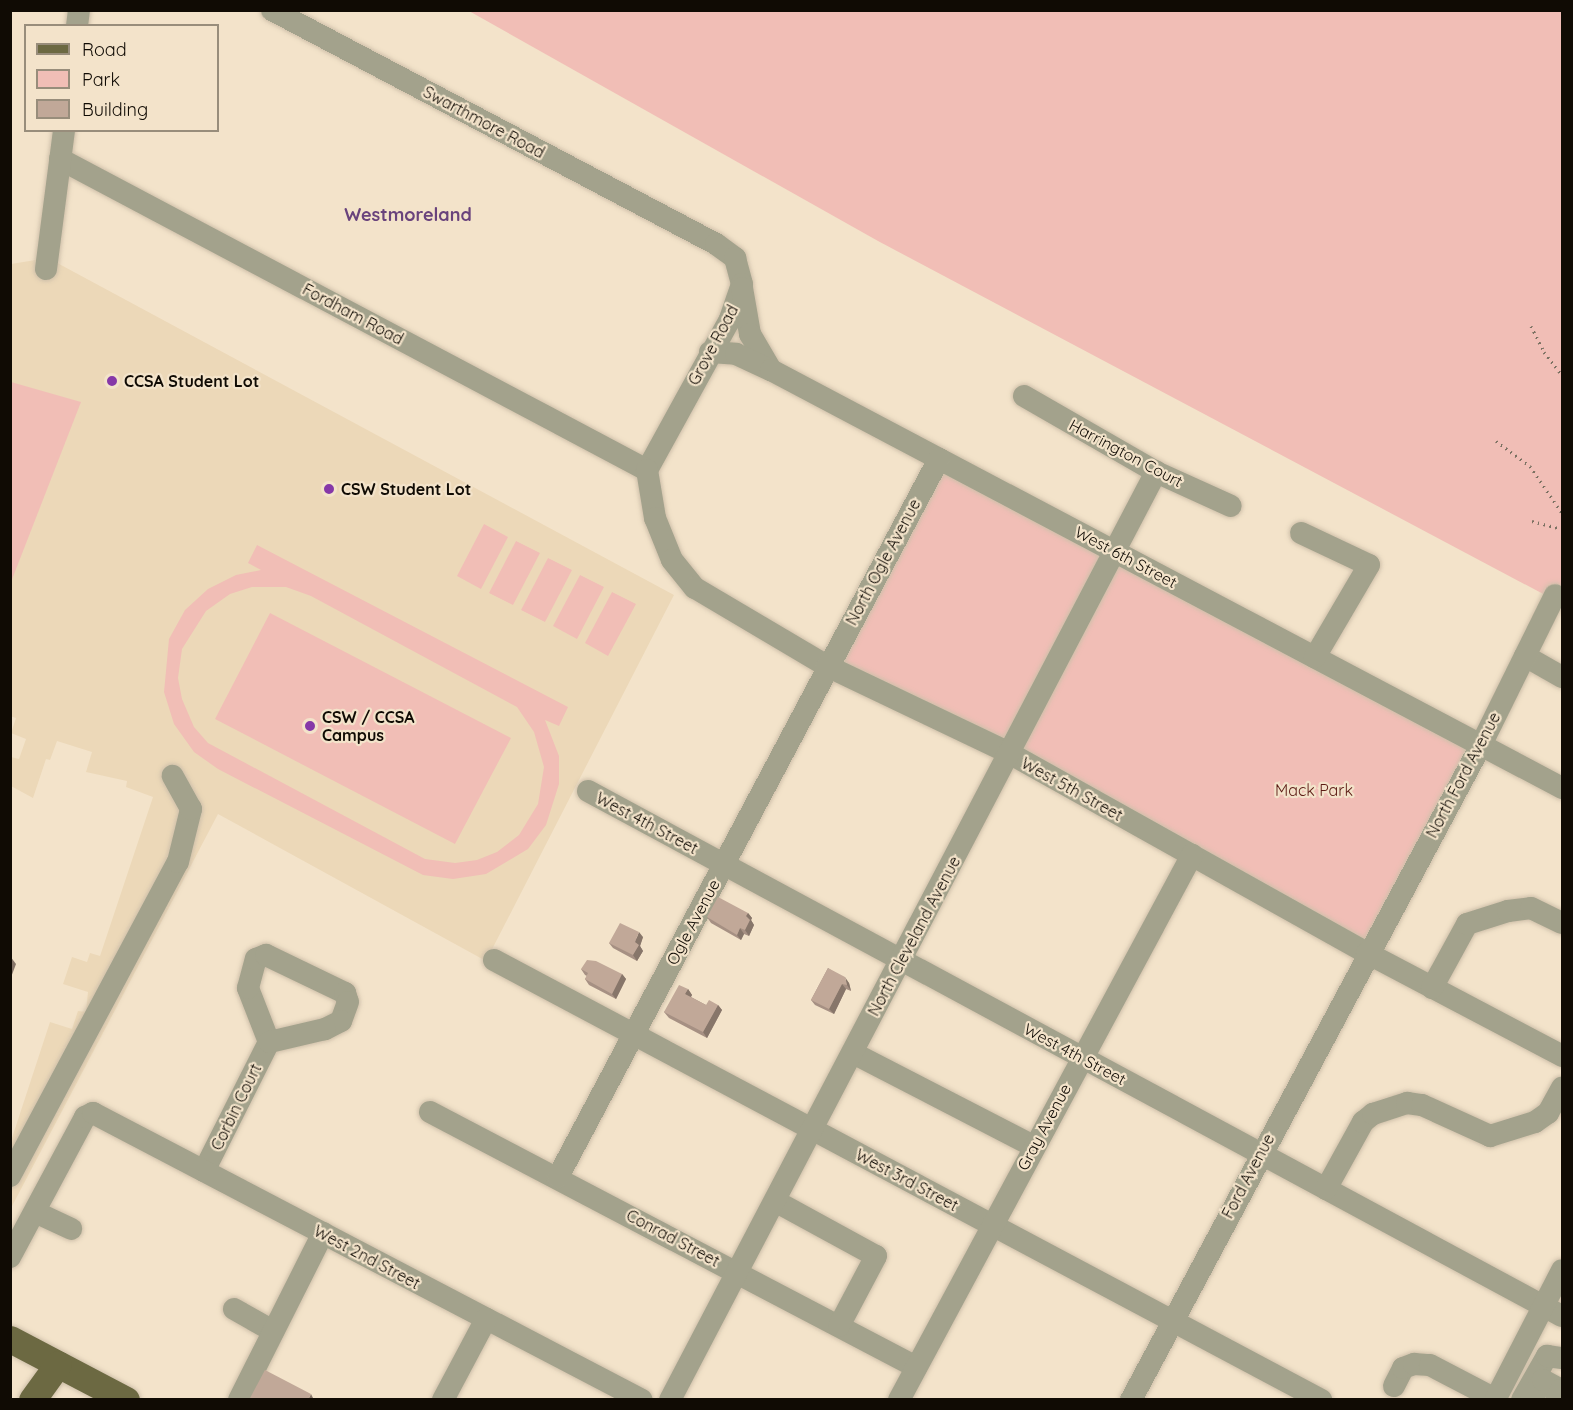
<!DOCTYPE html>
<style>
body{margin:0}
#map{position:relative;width:1573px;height:1410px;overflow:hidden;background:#f3e3ca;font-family:Quicksand,sans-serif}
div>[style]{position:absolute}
.built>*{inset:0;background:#ecd8b8}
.green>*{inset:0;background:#f1beb6}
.path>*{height:3px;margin-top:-1.5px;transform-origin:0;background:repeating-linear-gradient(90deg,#7b7162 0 1.5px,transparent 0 6px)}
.roads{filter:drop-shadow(0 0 2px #cfc0aa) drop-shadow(0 0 2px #cfc0aa)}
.minor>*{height:22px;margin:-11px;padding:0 11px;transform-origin:11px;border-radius:11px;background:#a3a28c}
.major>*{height:27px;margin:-13.5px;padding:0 13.5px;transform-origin:13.5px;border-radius:13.5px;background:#6c6942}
.wall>*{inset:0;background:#a69083}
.shaded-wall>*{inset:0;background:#87766a}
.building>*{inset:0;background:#c1a898}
.dots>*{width:16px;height:16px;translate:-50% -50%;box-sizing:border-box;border:3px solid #f3e3ca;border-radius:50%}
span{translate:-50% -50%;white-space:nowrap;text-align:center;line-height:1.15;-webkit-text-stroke:4.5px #f3e3ca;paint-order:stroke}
.street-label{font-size:16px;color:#100b04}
.poi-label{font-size:16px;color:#100b04;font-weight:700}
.left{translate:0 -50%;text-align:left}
.park-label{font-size:16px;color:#5c1b14}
.neighbourhood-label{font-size:18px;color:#69437c;font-weight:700}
.frame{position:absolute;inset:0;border:12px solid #100b04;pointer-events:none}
.legend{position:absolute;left:24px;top:24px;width:195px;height:108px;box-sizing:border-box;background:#f3e3ca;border:2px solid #988d7b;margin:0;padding:8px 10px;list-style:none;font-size:18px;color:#100b04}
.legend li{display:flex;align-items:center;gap:12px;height:30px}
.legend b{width:30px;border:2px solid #988d7b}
</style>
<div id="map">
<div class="built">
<div style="clip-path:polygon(48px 258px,674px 595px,486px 961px,218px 814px,11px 1208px,11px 1141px,50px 1022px,72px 1029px,78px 1011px,86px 1012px,88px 992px,63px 984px,72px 957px,87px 962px,90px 953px,100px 956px,153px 797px,126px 787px,127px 781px,86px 772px,92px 752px,57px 741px,50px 760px,46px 759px,33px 798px,11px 786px,11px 757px,19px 759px,26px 739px,11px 733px,16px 718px,10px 716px,11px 264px)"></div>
</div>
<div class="green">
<div style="clip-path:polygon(469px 11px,1562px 11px,1562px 604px,878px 241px)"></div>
<div style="clip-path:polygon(11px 382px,81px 402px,11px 582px,10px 382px)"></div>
<div style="clip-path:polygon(939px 459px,1481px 745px,1367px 953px,827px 666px)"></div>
<div style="clip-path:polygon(484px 524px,508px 537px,481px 589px,457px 576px)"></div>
<div style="clip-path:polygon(516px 541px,540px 553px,513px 605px,489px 593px)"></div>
<div style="clip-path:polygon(evenodd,257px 545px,568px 707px,559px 726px,545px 720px,559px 756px,559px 784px,546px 825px,528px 849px,486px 874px,453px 879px,423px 875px,218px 769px,194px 752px,174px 724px,164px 692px,169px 639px,185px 610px,208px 589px,236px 575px,261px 570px,248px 563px,257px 545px,252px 587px,286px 587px,311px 596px,517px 707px,534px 732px,544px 767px,538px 804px,519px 835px,497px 852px,477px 860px,455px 863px,425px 859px,208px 743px,194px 727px,182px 699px,178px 678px,182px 649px,206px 611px,230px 594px,252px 587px)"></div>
<div style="clip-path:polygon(548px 558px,572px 570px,545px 622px,521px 610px)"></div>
<div style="clip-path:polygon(580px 575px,604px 587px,577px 639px,553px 626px)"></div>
<div style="clip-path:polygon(612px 592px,636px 604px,608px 656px,585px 643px)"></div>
<div style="clip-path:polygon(270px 613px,511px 738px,455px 844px,215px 719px)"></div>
</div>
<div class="path">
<div style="left:1531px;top:326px;width:29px;rotate:63deg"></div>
<div style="left:1544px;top:352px;width:29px;rotate:52deg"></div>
<div style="left:1496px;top:441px;width:42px;rotate:36.3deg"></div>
<div style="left:1530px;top:466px;width:57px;rotate:55.8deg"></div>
<div style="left:1532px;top:521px;width:31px;rotate:15deg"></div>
</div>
<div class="roads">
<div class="minor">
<div style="left:272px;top:10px;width:502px;rotate:27.79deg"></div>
<div style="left:716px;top:244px;width:24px;rotate:36deg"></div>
<div style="left:735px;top:258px;width:27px;rotate:75deg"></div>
<div style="left:742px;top:284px;width:39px;rotate:109deg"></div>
<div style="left:729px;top:321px;width:170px;rotate:118.8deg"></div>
<div style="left:77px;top:26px;width:16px;rotate:-83deg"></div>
<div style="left:60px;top:159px;width:664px;rotate:27.92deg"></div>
<div style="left:46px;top:269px;width:140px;rotate:-82.6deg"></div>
<div style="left:742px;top:288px;width:47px;rotate:80.1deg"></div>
<div style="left:750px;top:334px;width:42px;rotate:59.7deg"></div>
<div style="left:710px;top:352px;width:26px;rotate:4deg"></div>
<div style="left:736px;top:354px;width:38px;rotate:25deg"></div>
<div style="left:771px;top:370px;width:895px;rotate:27.85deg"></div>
<div style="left:1024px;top:396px;width:152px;rotate:29.9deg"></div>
<div style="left:1156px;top:472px;width:82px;rotate:24.4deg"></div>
<div style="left:647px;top:470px;width:49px;rotate:80.5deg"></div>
<div style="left:655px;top:518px;width:45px;rotate:68deg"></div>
<div style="left:672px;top:560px;width:36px;rotate:51deg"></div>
<div style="left:695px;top:588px;width:153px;rotate:30.6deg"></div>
<div style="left:827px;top:666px;width:202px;rotate:25.5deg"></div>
<div style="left:1009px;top:753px;width:410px;rotate:29.2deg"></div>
<div style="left:1367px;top:953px;width:221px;rotate:27.8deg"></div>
<div style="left:1301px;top:533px;width:75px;rotate:25.2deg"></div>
<div style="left:1369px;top:565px;width:107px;rotate:120.4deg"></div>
<div style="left:1525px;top:656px;width:43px;rotate:29.6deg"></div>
<div style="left:588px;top:791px;width:1106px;rotate:28.33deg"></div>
<div style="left:494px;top:960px;width:937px;rotate:28.01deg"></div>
<div style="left:1432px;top:988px;width:73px;rotate:-61.3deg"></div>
<div style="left:1467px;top:924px;width:43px;rotate:-17.6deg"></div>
<div style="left:1508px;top:911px;width:23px;rotate:-7deg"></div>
<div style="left:1531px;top:908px;width:34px;rotate:26deg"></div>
<div style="left:853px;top:1053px;width:203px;rotate:27.3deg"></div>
<div style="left:430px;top:1112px;width:549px;rotate:27.69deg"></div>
<div style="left:204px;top:1171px;width:144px;rotate:-63.3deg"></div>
<div style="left:269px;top:1042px;width:58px;rotate:-111.3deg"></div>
<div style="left:248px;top:988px;width:30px;rotate:-75deg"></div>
<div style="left:256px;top:959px;width:11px;rotate:-22deg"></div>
<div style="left:266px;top:955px;width:88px;rotate:25.7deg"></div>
<div style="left:345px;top:993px;width:9px;rotate:72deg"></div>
<div style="left:348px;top:1002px;width:20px;rotate:110deg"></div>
<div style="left:341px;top:1021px;width:18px;rotate:153deg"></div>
<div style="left:325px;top:1029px;width:57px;rotate:166.9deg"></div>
<div style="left:10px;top:1176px;width:356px;rotate:-61.9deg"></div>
<div style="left:178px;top:862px;width:55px;rotate:-76.2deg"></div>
<div style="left:191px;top:809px;width:38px;rotate:-119deg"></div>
<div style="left:558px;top:1177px;width:813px;rotate:-62.05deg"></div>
<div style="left:1326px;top:1189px;width:77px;rotate:-61.1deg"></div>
<div style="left:1363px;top:1122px;width:13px;rotate:-39deg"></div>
<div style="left:1373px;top:1114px;width:36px;rotate:-18deg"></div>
<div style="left:1407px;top:1103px;width:15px;rotate:8deg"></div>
<div style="left:1422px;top:1105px;width:75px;rotate:24.5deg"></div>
<div style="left:1490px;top:1136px;width:47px;rotate:-17.3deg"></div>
<div style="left:1535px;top:1122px;width:16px;rotate:-35deg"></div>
<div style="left:1548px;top:1113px;width:29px;rotate:-61deg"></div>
<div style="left:775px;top:1201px;width:115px;rotate:28.6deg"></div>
<div style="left:876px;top:1256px;width:79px;rotate:117.9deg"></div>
<div style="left:35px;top:1212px;width:40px;rotate:25deg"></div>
<div style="left:10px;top:1257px;width:159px;rotate:-61.8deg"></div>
<div style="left:85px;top:1117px;width:9px;rotate:-27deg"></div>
<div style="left:93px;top:1113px;width:619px;rotate:27.6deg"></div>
<div style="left:234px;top:1309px;width:45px;rotate:29.4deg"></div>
<div style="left:1394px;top:1386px;width:20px;rotate:-63deg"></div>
<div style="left:1403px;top:1368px;width:12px;rotate:-20deg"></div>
<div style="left:1414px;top:1364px;width:16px;rotate:4deg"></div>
<div style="left:1430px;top:1365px;width:73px;rotate:27.6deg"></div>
<div style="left:239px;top:1400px;width:187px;rotate:-63.3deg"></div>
<div style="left:443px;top:1400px;width:92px;rotate:-62deg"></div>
<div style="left:670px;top:1400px;width:1048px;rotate:-62.36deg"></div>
<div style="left:899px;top:1400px;width:619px;rotate:-61.74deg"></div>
<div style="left:1131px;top:1400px;width:743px;rotate:-61.88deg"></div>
<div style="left:1481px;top:745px;width:167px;rotate:-63.7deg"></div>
<div style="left:1495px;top:1400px;width:146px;rotate:-62.7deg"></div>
<div style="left:1522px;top:1400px;width:51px;rotate:-60.4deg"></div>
<div style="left:1547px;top:1356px;width:15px;rotate:8deg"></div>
<div style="left:1531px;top:1400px;width:23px;rotate:-59deg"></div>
<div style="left:1543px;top:1380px;width:21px;rotate:29deg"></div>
<div style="left:1561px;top:1390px;width:11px;rotate:117deg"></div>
</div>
<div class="major">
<div style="left:10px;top:1339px;width:131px;rotate:27.7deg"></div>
<div style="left:32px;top:1400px;width:44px;rotate:-54.2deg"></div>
</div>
</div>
<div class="wall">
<div style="clip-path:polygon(748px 913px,752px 918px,751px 920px,754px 925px,749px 936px,744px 934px,741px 940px,711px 923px,707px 917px)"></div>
<div style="clip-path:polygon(643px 937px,640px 946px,643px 951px,637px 961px,613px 948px,609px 943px)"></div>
<div style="clip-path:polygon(828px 968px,849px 983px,851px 991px,846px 989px,834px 1014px,815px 1005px,811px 1000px)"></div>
<div style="clip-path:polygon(581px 969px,622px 974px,626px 979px,616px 999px,589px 985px,585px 979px,587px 976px,585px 975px)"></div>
<div style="clip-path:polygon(688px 989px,692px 995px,691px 997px,706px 1005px,718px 1005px,722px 1010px,707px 1038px,669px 1018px,664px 1012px)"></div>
</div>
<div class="shaded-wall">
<div style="clip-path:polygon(748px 913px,752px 918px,751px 920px,754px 925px,749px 936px,745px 930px,746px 916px)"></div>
<div style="clip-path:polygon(740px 928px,744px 934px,741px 940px,737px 935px)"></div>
<div style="clip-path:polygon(639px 932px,643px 937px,640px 946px,643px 951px,637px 961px,633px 955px,635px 942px)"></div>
<div style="clip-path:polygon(10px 956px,16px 964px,10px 980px)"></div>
<div style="clip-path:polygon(622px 974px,626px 979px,616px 999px,612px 994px)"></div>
<div style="clip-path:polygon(845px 977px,849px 983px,851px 991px,847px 985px)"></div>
<div style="clip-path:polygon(842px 984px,846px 989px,834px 1014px,829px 1009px)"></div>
<div style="clip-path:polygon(688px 989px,692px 995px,689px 1000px,685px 994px)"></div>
<div style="clip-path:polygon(718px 1005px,722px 1010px,707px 1038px,703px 1032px)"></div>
<div style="clip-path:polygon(311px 1394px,314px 1400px,308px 1400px)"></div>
</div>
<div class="building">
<div style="clip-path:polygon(718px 897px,748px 913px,746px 916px,750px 920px,745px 930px,740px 928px,737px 935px,707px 917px)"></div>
<div style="clip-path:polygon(620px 923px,639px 932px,635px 942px,639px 945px,633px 955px,609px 943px)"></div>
<div style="clip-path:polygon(587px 960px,596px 961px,622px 974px,612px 994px,585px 979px,588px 973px,581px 969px)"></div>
<div style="clip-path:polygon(828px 968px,845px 977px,847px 985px,842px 984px,829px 1009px,811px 1000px)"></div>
<div style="clip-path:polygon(679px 985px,688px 989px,685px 994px,706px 1005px,709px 1000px,718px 1005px,703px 1032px,664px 1012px)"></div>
<div style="clip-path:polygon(265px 1370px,311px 1394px,308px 1400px,249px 1400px)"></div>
</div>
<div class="dots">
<div style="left:112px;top:381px;background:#8638a8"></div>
<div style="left:329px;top:489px;background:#8638a8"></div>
<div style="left:310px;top:726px;background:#8638a8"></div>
</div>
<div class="street-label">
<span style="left:484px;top:122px;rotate:28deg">Swarthmore Road</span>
<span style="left:353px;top:314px;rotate:28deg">Fordham Road</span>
<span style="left:713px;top:345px;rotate:-62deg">Grove Road</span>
<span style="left:1126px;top:453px;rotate:28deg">Harrington Court</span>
<span style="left:1126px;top:557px;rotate:28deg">West 6th Street</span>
<span style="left:883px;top:562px;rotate:-62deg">North Ogle Avenue</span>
<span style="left:1463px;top:775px;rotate:-62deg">North Ford Avenue</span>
<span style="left:1072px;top:789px;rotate:29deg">West 5th Street</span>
<span style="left:647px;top:823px;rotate:28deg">West 4th Street</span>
<span style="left:693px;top:922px;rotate:-62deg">Ogle Avenue</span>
<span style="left:914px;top:936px;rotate:-62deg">North Cleveland Avenue</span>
<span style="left:1075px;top:1054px;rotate:28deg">West 4th Street</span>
<span style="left:236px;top:1107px;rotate:-64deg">Corbin Court</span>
<span style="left:1044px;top:1127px;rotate:-62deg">Gray Avenue</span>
<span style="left:1248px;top:1176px;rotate:-62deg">Ford Avenue</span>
<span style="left:907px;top:1180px;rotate:28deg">West 3rd Street</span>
<span style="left:673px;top:1238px;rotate:28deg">Conrad Street</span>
<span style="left:367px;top:1257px;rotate:28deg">West 2nd Street</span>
</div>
<div class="poi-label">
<span class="left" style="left:124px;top:381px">CCSA Student Lot</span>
<span class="left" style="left:341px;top:489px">CSW Student Lot</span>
<span class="left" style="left:322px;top:726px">CSW / CCSA<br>Campus</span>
</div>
<div class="park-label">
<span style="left:1314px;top:790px">Mack Park</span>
</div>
<div class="neighbourhood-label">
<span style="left:408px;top:215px">Westmoreland</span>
</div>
<div class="frame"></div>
<ul class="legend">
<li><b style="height:8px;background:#6c6942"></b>Road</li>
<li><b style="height:16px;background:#f1beb6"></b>Park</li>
<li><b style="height:16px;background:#c1a898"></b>Building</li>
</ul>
</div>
